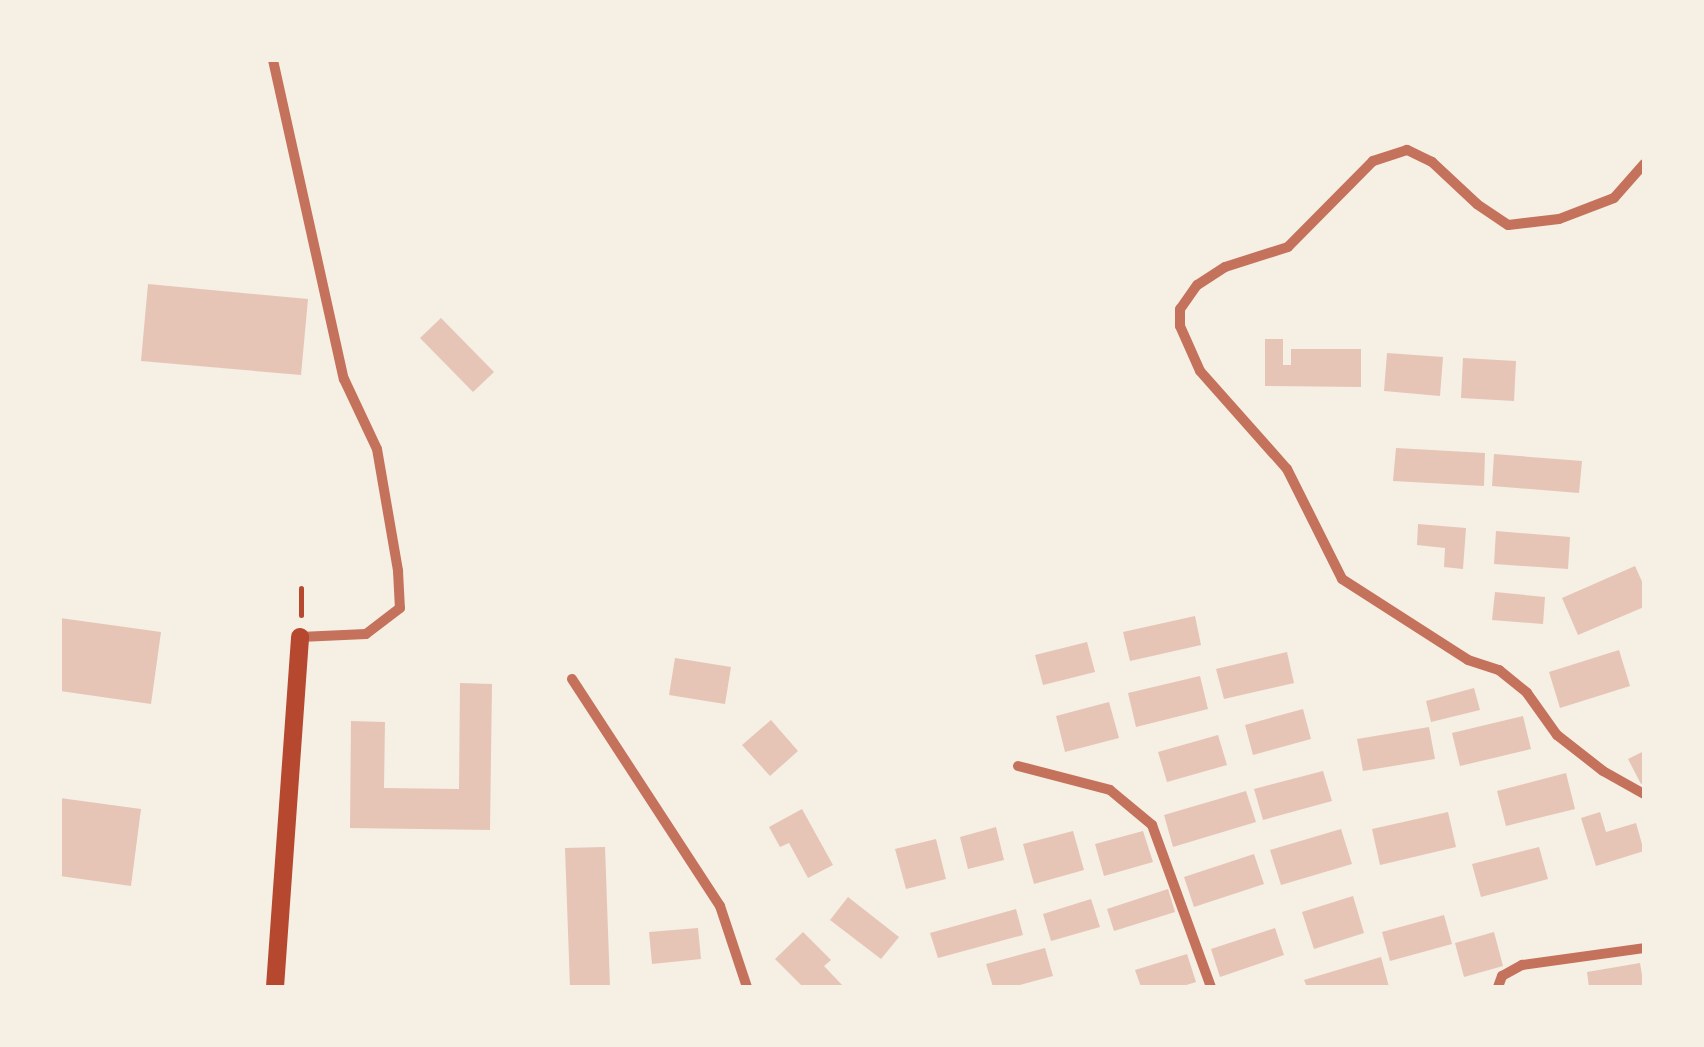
<!DOCTYPE html>
<style>
body{margin:0}
#map{position:relative;width:1704px;height:1047px;overflow:hidden;background:#f6efe4;font-family:"DM Sans",sans-serif}
div>[style]{position:absolute}
.building>*{inset:0;background:#e6c5b7}
.path>*{height:5px;margin:-2.5px;padding:0 2.5px;transform-origin:2.5px;border-radius:2.5px;background:#b5482f}
.minor>*{height:10px;margin:-5px;padding:0 5px;transform-origin:5px;border-radius:5px;background:#c5725c}
.secondary>*{height:18px;margin:-9px;padding:0 9px;transform-origin:9px;border-radius:9px;background:#b5482f}
span{translate:-50% -50%;white-space:nowrap;text-align:center;line-height:1.15;-webkit-text-stroke:8px #f6efe4;paint-order:stroke}
.frame{position:absolute;inset:0;border:62px solid #f6efe4;pointer-events:none}
</style>
<div id="map">
<div class="building">
<div style="clip-path:polygon(148px 284px,308px 299px,301px 375px,141px 361px)"></div>
<div style="clip-path:polygon(441px 318px,494px 372px,473px 392px,420px 338px)"></div>
<div style="clip-path:polygon(1265px 339px,1283px 339px,1283px 365px,1291px 365px,1291px 349px,1361px 349px,1361px 387px,1265px 386px)"></div>
<div style="clip-path:polygon(1387px 353px,1443px 357px,1440px 396px,1384px 391px)"></div>
<div style="clip-path:polygon(1463px 358px,1516px 361px,1514px 401px,1461px 398px)"></div>
<div style="clip-path:polygon(1396px 448px,1485px 453px,1484px 486px,1393px 481px)"></div>
<div style="clip-path:polygon(1494px 454px,1582px 461px,1579px 493px,1492px 486px)"></div>
<div style="clip-path:polygon(1418px 524px,1466px 528px,1463px 569px,1444px 567px,1445px 548px,1417px 545px)"></div>
<div style="clip-path:polygon(1496px 531px,1570px 537px,1568px 569px,1494px 564px)"></div>
<div style="clip-path:polygon(1635px 566px,1644px 586px,1644px 607px,1578px 635px,1562px 598px)"></div>
<div style="clip-path:polygon(1495px 592px,1545px 597px,1543px 624px,1492px 620px)"></div>
<div style="clip-path:polygon(1195px 616px,1201px 645px,1130px 661px,1123px 632px)"></div>
<div style="clip-path:polygon(60px 618px,161px 632px,151px 704px,60px 691px)"></div>
<div style="clip-path:polygon(1087px 642px,1095px 672px,1043px 685px,1035px 655px)"></div>
<div style="clip-path:polygon(1619px 650px,1630px 686px,1560px 708px,1549px 672px)"></div>
<div style="clip-path:polygon(1287px 652px,1294px 683px,1224px 699px,1216px 669px)"></div>
<div style="clip-path:polygon(675px 658px,731px 667px,725px 704px,669px 695px)"></div>
<div style="clip-path:polygon(1200px 676px,1208px 709px,1136px 727px,1128px 693px)"></div>
<div style="clip-path:polygon(460px 683px,492px 684px,490px 830px,350px 828px,351px 721px,385px 722px,384px 788px,459px 789px)"></div>
<div style="clip-path:polygon(1474px 688px,1480px 710px,1431px 722px,1426px 701px)"></div>
<div style="clip-path:polygon(1109px 702px,1119px 738px,1065px 752px,1056px 716px)"></div>
<div style="clip-path:polygon(1303px 709px,1311px 739px,1253px 755px,1245px 725px)"></div>
<div style="clip-path:polygon(1523px 716px,1531px 749px,1460px 766px,1452px 733px)"></div>
<div style="clip-path:polygon(771px 720px,798px 751px,770px 776px,742px 745px)"></div>
<div style="clip-path:polygon(1429px 727px,1435px 759px,1363px 771px,1357px 739px)"></div>
<div style="clip-path:polygon(1218px 735px,1227px 765px,1167px 782px,1158px 752px)"></div>
<div style="clip-path:polygon(1644px 751px,1644px 783px,1641px 784px,1628px 759px)"></div>
<div style="clip-path:polygon(1323px 771px,1332px 801px,1263px 820px,1254px 789px)"></div>
<div style="clip-path:polygon(1566px 773px,1575px 809px,1506px 826px,1497px 791px)"></div>
<div style="clip-path:polygon(1246px 791px,1256px 822px,1173px 847px,1164px 815px)"></div>
<div style="clip-path:polygon(60px 798px,141px 809px,131px 886px,60px 876px)"></div>
<div style="clip-path:polygon(802px 809px,833px 865px,808px 878px,789px 843px,780px 847px,769px 827px)"></div>
<div style="clip-path:polygon(1448px 812px,1456px 847px,1380px 865px,1372px 829px)"></div>
<div style="clip-path:polygon(1600px 812px,1606px 832px,1636px 823px,1644px 851px,1596px 866px,1581px 818px)"></div>
<div style="clip-path:polygon(996px 827px,1004px 860px,968px 869px,960px 837px)"></div>
<div style="clip-path:polygon(1341px 829px,1352px 864px,1281px 885px,1270px 850px)"></div>
<div style="clip-path:polygon(1073px 831px,1084px 870px,1034px 884px,1023px 844px)"></div>
<div style="clip-path:polygon(1143px 831px,1153px 862px,1104px 876px,1095px 844px)"></div>
<div style="clip-path:polygon(936px 839px,946px 879px,906px 889px,895px 849px)"></div>
<div style="clip-path:polygon(605px 847px,610px 987px,570px 987px,565px 848px)"></div>
<div style="clip-path:polygon(1539px 847px,1548px 879px,1481px 897px,1472px 864px)"></div>
<div style="clip-path:polygon(1254px 854px,1264px 884px,1194px 907px,1184px 877px)"></div>
<div style="clip-path:polygon(1168px 889px,1175px 912px,1114px 931px,1107px 909px)"></div>
<div style="clip-path:polygon(1353px 896px,1364px 933px,1314px 949px,1302px 912px)"></div>
<div style="clip-path:polygon(848px 897px,899px 937px,881px 959px,830px 920px)"></div>
<div style="clip-path:polygon(1091px 899px,1100px 927px,1051px 941px,1043px 914px)"></div>
<div style="clip-path:polygon(1016px 909px,1023px 935px,938px 958px,930px 933px)"></div>
<div style="clip-path:polygon(1444px 915px,1452px 944px,1390px 961px,1382px 932px)"></div>
<div style="clip-path:polygon(698px 928px,701px 959px,652px 964px,649px 932px)"></div>
<div style="clip-path:polygon(1275px 928px,1284px 955px,1220px 977px,1211px 949px)"></div>
<div style="clip-path:polygon(803px 932px,831px 960px,824px 966px,844px 987px,803px 987px,775px 959px)"></div>
<div style="clip-path:polygon(1494px 932px,1503px 966px,1464px 977px,1455px 943px)"></div>
<div style="clip-path:polygon(1045px 948px,1053px 976px,1012px 987px,993px 987px,986px 964px)"></div>
<div style="clip-path:polygon(1187px 954px,1196px 982px,1180px 987px,1141px 987px,1135px 970px)"></div>
<div style="clip-path:polygon(1381px 957px,1389px 987px,1307px 987px,1304px 980px)"></div>
<div style="clip-path:polygon(1640px 963px,1644px 987px,1589px 987px,1587px 972px)"></div>
</div>
<div class="path">
<div style="left:301px;top:615px;width:27px;rotate:-90deg"></div>
</div>
<div class="minor">
<div style="left:273px;top:60px;width:327px;rotate:77.5deg"></div>
<div style="left:344px;top:379px;width:77px;rotate:64.8deg"></div>
<div style="left:377px;top:449px;width:124px;rotate:80.2deg"></div>
<div style="left:398px;top:571px;width:37px;rotate:87deg"></div>
<div style="left:400px;top:608px;width:43px;rotate:142.6deg"></div>
<div style="left:366px;top:634px;width:66px;rotate:177.4deg"></div>
<div style="left:1644px;top:164px;width:45px;rotate:131.4deg"></div>
<div style="left:1614px;top:198px;width:59px;rotate:159.1deg"></div>
<div style="left:1559px;top:219px;width:51px;rotate:173.3deg"></div>
<div style="left:1508px;top:225px;width:37px;rotate:-146deg"></div>
<div style="left:1477px;top:204px;width:62px;rotate:-137deg"></div>
<div style="left:1432px;top:162px;width:28px;rotate:-154deg"></div>
<div style="left:1407px;top:150px;width:36px;rotate:162deg"></div>
<div style="left:1373px;top:161px;width:121px;rotate:134.7deg"></div>
<div style="left:1288px;top:247px;width:66px;rotate:162.4deg"></div>
<div style="left:1225px;top:267px;width:33px;rotate:147deg"></div>
<div style="left:1197px;top:285px;width:29px;rotate:125deg"></div>
<div style="left:1180px;top:309px;width:17px;rotate:90deg"></div>
<div style="left:1180px;top:326px;width:49px;rotate:66deg"></div>
<div style="left:1200px;top:371px;width:131px;rotate:48.4deg"></div>
<div style="left:1287px;top:469px;width:123px;rotate:63.4deg"></div>
<div style="left:1342px;top:579px;width:150px;rotate:32.7deg"></div>
<div style="left:1468px;top:660px;width:33px;rotate:18deg"></div>
<div style="left:1499px;top:670px;width:36px;rotate:39deg"></div>
<div style="left:1527px;top:693px;width:52px;rotate:54.5deg"></div>
<div style="left:1557px;top:735px;width:58px;rotate:38deg"></div>
<div style="left:1603px;top:771px;width:47px;rotate:29.3deg"></div>
<div style="left:572px;top:679px;width:271px;rotate:56.9deg"></div>
<div style="left:720px;top:906px;width:85px;rotate:71.6deg"></div>
<div style="left:1018px;top:766px;width:95px;rotate:14.6deg"></div>
<div style="left:1110px;top:790px;width:55px;rotate:39.8deg"></div>
<div style="left:1152px;top:825px;width:172px;rotate:70deg"></div>
<div style="left:1498px;top:987px;width:12px;rotate:-70deg"></div>
<div style="left:1502px;top:976px;width:23px;rotate:-29deg"></div>
<div style="left:1522px;top:965px;width:123px;rotate:-7.9deg"></div>
</div>
<div class="secondary">
<div style="left:275px;top:987px;width:351px;rotate:-85.9deg"></div>
</div>
<div class="frame"></div>
</div>
